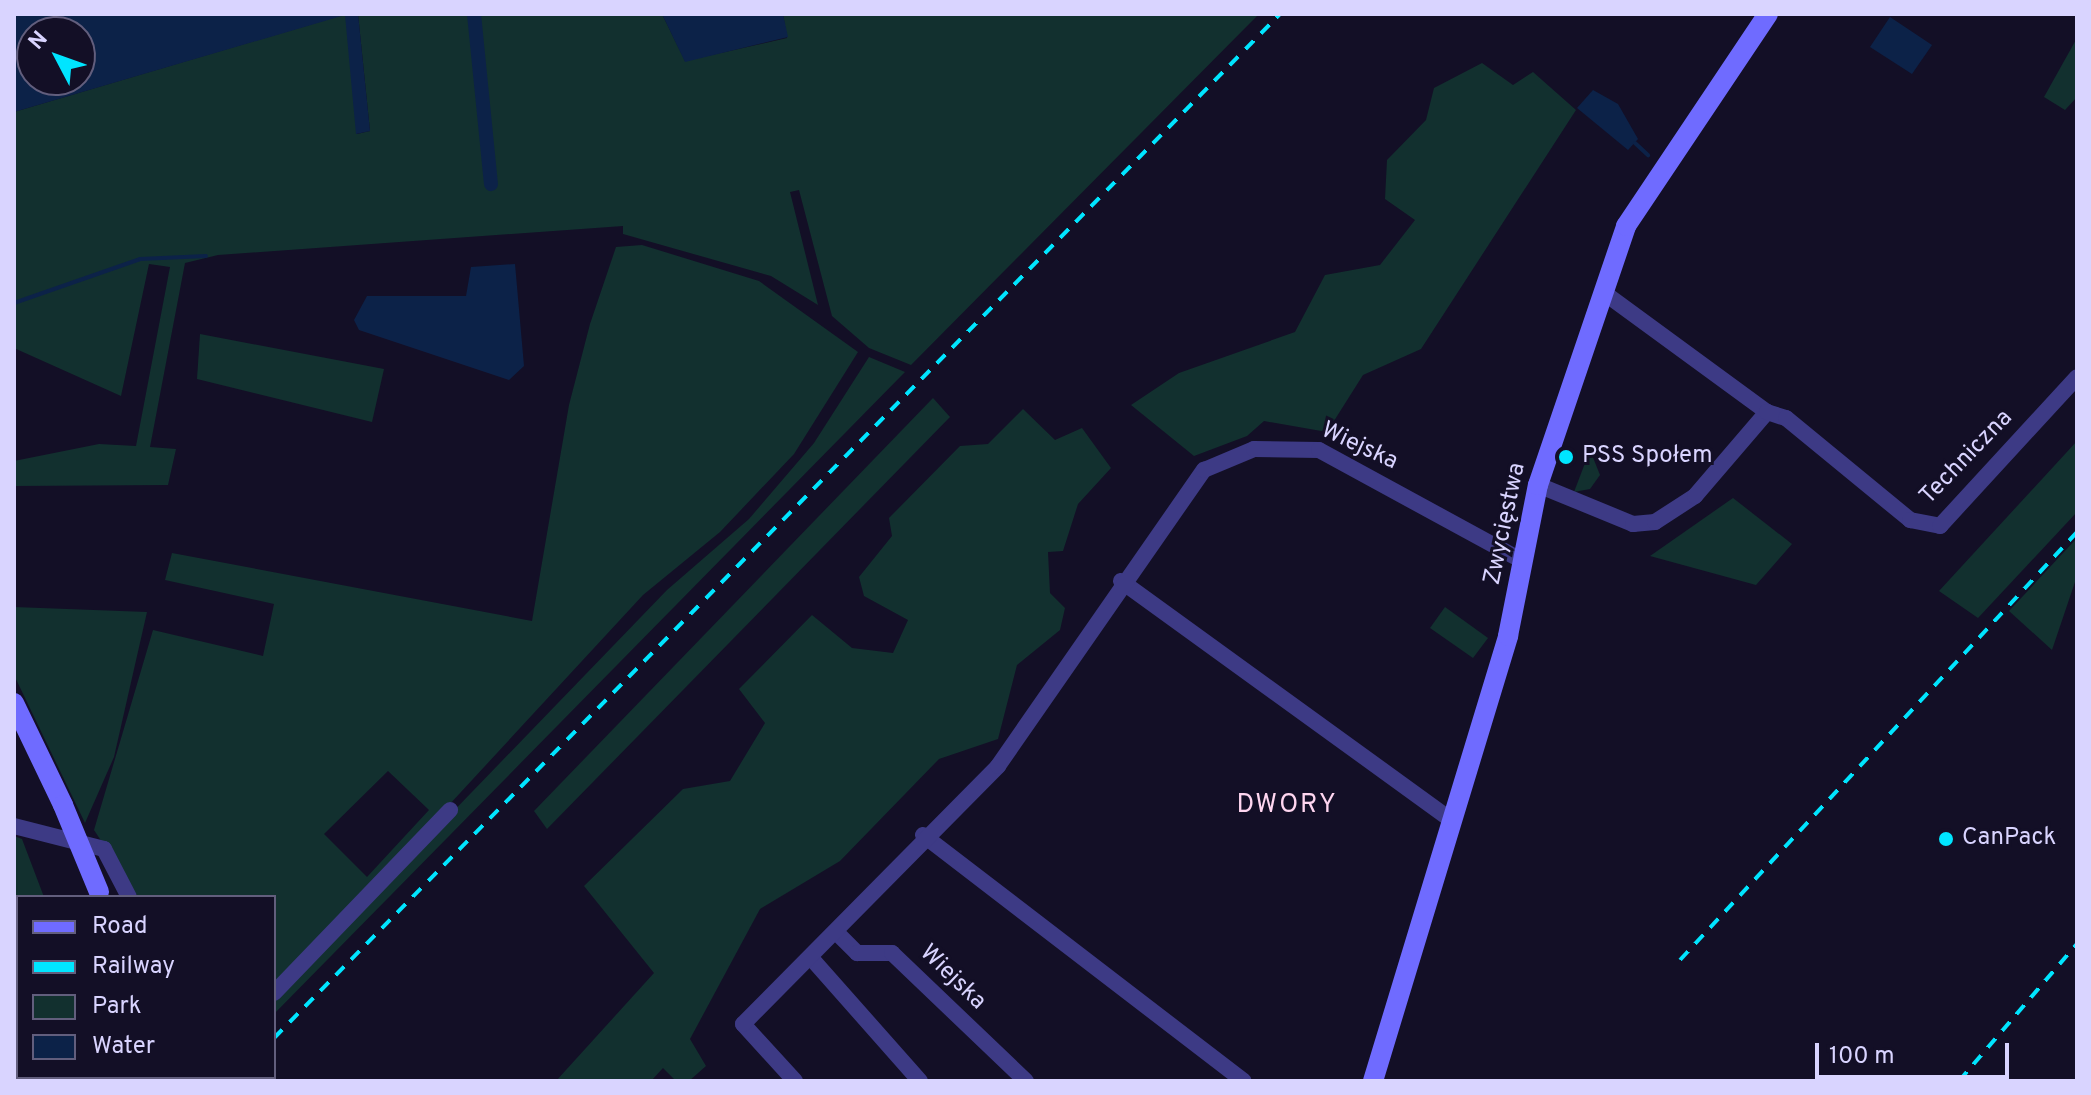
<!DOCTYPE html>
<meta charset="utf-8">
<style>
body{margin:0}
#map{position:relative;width:2091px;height:1095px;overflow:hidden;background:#130f26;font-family:Overpass,sans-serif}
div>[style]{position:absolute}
.green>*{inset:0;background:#12302f}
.water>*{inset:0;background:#0c2248}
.stream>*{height:4px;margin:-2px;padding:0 2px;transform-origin:2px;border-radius:2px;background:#0c2248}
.canal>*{height:14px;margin:-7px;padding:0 7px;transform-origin:7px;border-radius:7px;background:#0c2248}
.street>*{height:16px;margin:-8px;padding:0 8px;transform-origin:8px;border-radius:8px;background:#3d3a85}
.secondary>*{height:20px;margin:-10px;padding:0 10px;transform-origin:10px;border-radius:10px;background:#6f6bff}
.rail>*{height:4px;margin-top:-2px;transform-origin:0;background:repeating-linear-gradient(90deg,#00e5ff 0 12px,transparent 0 22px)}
.secondary-bridge>*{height:20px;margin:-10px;padding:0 10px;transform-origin:10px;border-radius:10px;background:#6f6bff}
.dots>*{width:22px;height:22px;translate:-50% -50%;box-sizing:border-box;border:4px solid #130f26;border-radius:50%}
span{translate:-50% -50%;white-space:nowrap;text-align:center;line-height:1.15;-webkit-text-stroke:6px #130f26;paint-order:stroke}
.street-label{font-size:24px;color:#d9d4ff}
.poi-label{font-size:24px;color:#d9d4ff}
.left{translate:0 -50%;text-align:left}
.neighbourhood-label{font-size:26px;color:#ffd6f0;letter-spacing:2px}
.frame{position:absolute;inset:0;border:16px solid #d9d4ff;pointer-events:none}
.legend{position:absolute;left:16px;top:895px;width:260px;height:184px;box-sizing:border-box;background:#130f26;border:2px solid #625e7d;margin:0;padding:10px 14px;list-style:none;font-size:24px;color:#d9d4ff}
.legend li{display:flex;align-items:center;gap:16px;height:40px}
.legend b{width:40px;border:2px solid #625e7d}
.north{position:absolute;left:16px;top:16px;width:80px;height:80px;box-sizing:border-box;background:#130f26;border:2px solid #625e7d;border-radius:50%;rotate:311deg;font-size:22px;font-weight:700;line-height:32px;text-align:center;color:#d9d4ff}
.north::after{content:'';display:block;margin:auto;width:28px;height:36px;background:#00e5ff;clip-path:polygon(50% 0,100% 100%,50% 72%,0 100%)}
.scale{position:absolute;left:1815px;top:1043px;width:194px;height:36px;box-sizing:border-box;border:4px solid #d9d4ff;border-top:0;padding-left:10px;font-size:24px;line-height:28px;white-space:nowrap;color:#d9d4ff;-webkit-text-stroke:6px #130f26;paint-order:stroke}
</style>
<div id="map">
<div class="green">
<div style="clip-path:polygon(346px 14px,357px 134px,370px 131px,358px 14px,662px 14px,685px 61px,787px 38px,783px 14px,1259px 14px,911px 365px,869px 348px,832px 316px,799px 190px,790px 192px,818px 305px,771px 276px,623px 234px,623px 226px,218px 255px,185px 263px,150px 447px,176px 449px,168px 485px,14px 486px,14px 461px,99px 444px,136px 446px,170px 267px,149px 264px,121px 396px,14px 348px,14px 112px)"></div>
<div style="clip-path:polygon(2077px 38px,2077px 97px,2065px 110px,2044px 97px)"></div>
<div style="clip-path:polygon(1482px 63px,1513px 85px,1533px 72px,1576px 110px,1421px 349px,1363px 375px,1327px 432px,1264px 421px,1247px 436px,1194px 456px,1131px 405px,1179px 373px,1295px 332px,1325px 275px,1380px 265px,1415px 220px,1385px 199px,1387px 160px,1426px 120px,1434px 88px)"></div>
<div style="clip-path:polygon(evenodd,642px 245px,759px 281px,858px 352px,794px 454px,720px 532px,643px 595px,315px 950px,274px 984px,274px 897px,138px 897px,94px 830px,153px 630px,263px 656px,274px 604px,165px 580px,172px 553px,532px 621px,569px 405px,590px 324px,616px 247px,642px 245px,388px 771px,429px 810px,367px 877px,324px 834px,388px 771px)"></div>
<div style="clip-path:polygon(200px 334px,384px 369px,372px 422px,197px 379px)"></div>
<div style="clip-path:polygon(869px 357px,905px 372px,274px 1014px,274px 997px,667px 590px,749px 519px,814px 443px)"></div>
<div style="clip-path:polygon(933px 398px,950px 417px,547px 829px,534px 811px)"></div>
<div style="clip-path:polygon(1023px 409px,1055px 440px,1082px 428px,1111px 468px,1078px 504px,1063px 551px,1048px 552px,1050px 593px,1065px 608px,1060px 630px,1017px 665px,998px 739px,939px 759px,840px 861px,760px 909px,690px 1039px,706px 1066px,689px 1081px,676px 1081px,663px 1068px,651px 1081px,556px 1081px,654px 973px,584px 886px,683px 789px,730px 781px,765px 723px,739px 689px,812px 615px,852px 648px,893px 653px,908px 620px,864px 596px,859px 577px,892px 536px,889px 518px,960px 446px,988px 444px)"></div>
<div style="clip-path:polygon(2077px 441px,2077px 512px,1978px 618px,1939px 591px)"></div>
<div style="clip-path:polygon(1590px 450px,1600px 475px,1590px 489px,1574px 492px)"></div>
<div style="clip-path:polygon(1733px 498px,1792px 544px,1756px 585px,1650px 556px)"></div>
<div style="clip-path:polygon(2077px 538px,2077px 576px,2052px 650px,2009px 611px)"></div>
<div style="clip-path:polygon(14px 607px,147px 612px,114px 757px,85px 823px,14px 675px)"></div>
<div style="clip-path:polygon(1445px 607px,1488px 638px,1473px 658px,1430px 628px)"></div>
<div style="clip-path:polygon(14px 836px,22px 839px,44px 897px,18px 897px,18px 1077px,111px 1081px,14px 1081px)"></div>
</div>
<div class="water">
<div style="clip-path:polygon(evenodd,14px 14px,358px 14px,370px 131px,356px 134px,345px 15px,14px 112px,14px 14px,32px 32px,80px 32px,80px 80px,32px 80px,32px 32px)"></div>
<div style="clip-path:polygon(662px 14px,783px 14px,788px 37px,685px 62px)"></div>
<div style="clip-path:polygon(1890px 17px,1932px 45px,1912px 74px,1870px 47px)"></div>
<div style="clip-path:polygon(1593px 90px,1618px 104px,1638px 139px,1628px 150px,1577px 108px)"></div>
<div style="clip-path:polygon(515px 264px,524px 366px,509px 380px,359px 330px,354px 320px,367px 296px,466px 296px,471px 267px)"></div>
</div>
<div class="stream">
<div style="left:1635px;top:143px;width:18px;rotate:43deg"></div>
<div style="left:14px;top:303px;width:133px;rotate:-19.2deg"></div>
<div style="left:140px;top:259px;width:66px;rotate:-2.6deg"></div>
</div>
<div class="canal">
<div style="left:474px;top:14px;width:171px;rotate:84.3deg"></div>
</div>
<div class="street">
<div style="left:1603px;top:292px;width:203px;rotate:36.2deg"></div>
<div style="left:1538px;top:485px;width:103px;rotate:22.3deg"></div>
<div style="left:1633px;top:524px;width:22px;rotate:-5deg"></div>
<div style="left:1655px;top:522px;width:48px;rotate:-33deg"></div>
<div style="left:1695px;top:496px;width:111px;rotate:-49.4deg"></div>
<div style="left:1767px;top:412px;width:20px;rotate:18deg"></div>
<div style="left:1786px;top:418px;width:161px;rotate:39.4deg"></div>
<div style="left:1910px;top:520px;width:31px;rotate:11deg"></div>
<div style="left:1940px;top:526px;width:202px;rotate:-47.4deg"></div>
<div style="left:1121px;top:581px;width:410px;rotate:35.9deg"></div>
<div style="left:14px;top:826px;width:93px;rotate:14.3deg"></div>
<div style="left:104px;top:849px;width:54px;rotate:62.5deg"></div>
<div style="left:923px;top:835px;width:404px;rotate:37.5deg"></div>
<div style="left:836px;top:932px;width:30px;rotate:45deg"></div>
<div style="left:857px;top:953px;width:35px"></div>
<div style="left:892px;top:953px;width:185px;rotate:43.7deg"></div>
<div style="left:812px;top:959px;width:163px;rotate:48.5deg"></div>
<div style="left:274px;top:993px;width:254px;rotate:-46.1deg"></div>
<div style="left:795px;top:1081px;width:77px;rotate:-132.4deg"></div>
<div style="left:743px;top:1024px;width:363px;rotate:-45.3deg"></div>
<div style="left:998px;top:766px;width:361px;rotate:-55.2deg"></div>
<div style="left:1204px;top:470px;width:54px;rotate:-22.8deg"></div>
<div style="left:1254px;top:449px;width:65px;rotate:0.9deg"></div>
<div style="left:1319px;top:450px;width:232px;rotate:28.6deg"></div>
</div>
<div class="secondary">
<div style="left:14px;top:703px;width:113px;rotate:64.3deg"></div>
<div style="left:161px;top:1077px;width:4px;rotate:63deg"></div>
<div style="left:1373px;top:1081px;width:465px;rotate:-73.1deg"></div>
<div style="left:1508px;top:636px;width:154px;rotate:-78.8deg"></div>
<div style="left:1538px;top:485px;width:274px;rotate:-71.2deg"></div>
<div style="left:1626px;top:226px;width:255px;rotate:-56.2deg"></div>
</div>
<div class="rail">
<div style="left:1680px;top:960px;width:584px;rotate:-47.15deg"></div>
<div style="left:274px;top:1038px;width:1435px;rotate:-45.51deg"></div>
<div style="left:221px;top:1081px;width:6px;rotate:-45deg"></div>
<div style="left:1959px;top:1081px;width:181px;rotate:-49.3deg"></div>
</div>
<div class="secondary-bridge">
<div style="left:63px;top:805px;width:94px;rotate:67.5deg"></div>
</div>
<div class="dots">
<div style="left:1566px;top:457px;background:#00e5ff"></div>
<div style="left:1946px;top:839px;background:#00e5ff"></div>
</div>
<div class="street-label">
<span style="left:1359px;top:447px;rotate:25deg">Wiejska</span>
<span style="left:1967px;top:458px;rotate:-46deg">Techniczna</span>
<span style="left:1506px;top:524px;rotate:-78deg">Zwycięstwa</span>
<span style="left:952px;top:978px;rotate:44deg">Wiejska</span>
</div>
<div class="poi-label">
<span class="left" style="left:1582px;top:457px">PSS Społem</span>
<span class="left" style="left:1962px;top:839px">CanPack</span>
</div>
<div class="neighbourhood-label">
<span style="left:1287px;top:806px">DWORY</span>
</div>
<div class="frame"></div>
<ul class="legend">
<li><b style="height:10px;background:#6f6bff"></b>Road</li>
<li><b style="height:10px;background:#00e5ff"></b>Railway</li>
<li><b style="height:22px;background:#12302f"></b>Park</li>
<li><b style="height:22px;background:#0c2248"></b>Water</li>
</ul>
<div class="north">N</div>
<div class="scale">100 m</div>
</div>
